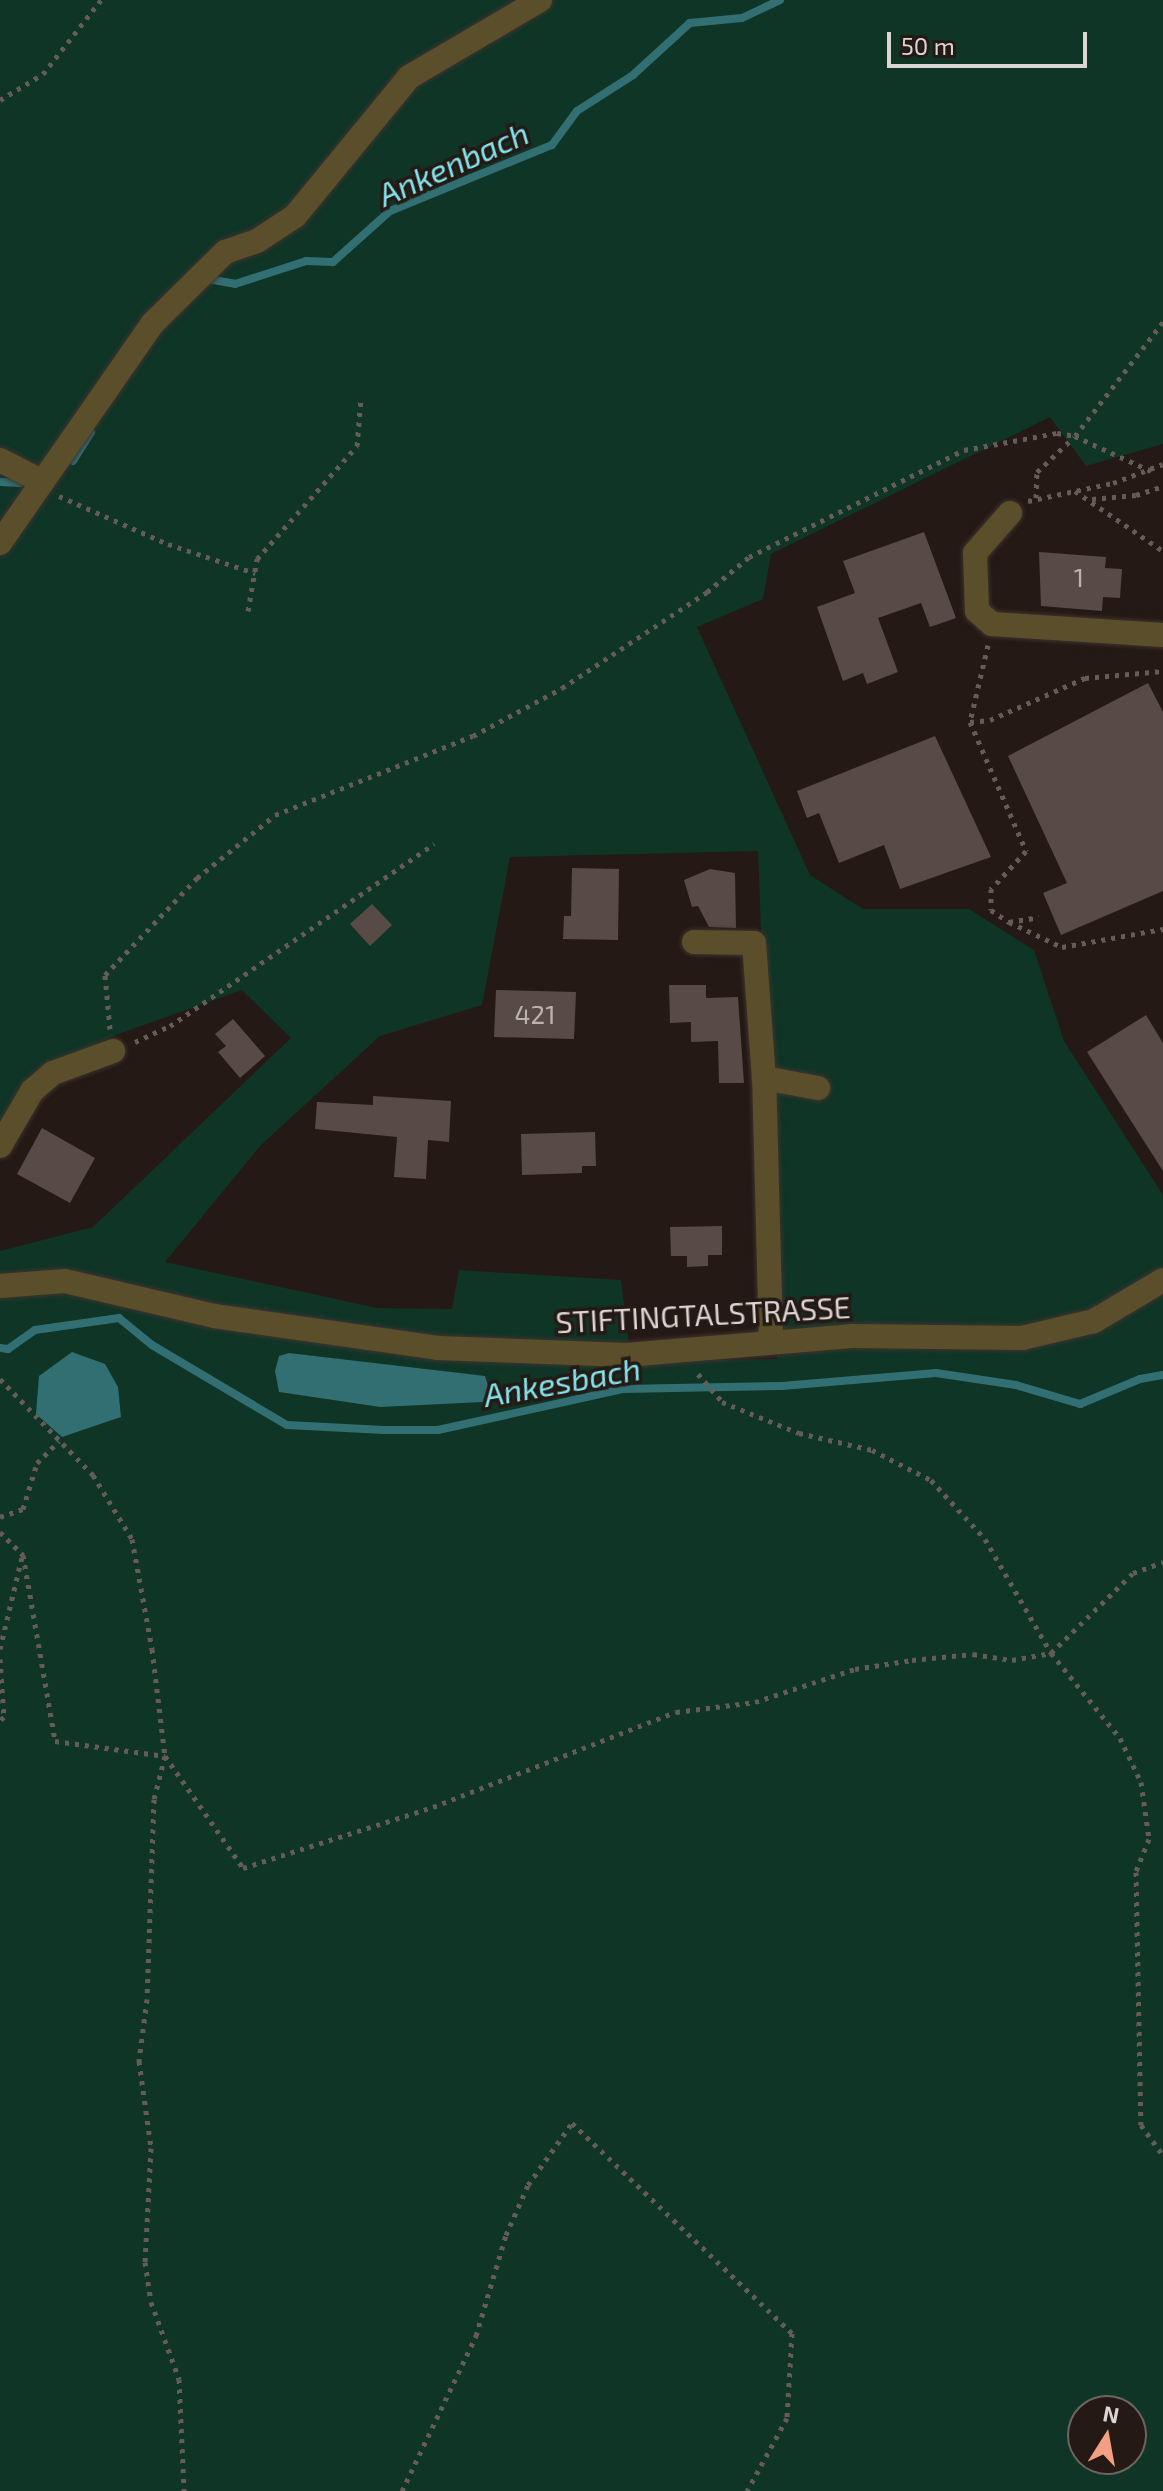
<!DOCTYPE html>
<style>
body{margin:0}
#map{position:relative;width:1163px;height:2491px;overflow:hidden;background:#241914;font-family:"Exo 2",sans-serif}
div>[style]{position:absolute}
.green>*{inset:0;background:#0f3527}
.water>*{inset:0;background:#326f73}
.stream>*{height:8px;margin:-4px;padding:0 4px;transform-origin:4px;border-radius:4px;background:#326f73}
.building>*{inset:0;background:#584b46}
.path>*{height:5px;margin-top:-2.5px;transform-origin:0;background:repeating-linear-gradient(90deg,#655c57 0 4px,transparent 0 10px)}
.roads{filter:drop-shadow(0 0 2px #3e332e) drop-shadow(0 0 2px #3e332e)}
.minor>*{height:24px;margin:-12px;padding:0 12px;transform-origin:12px;border-radius:12px;background:#5b4f2b}
span{translate:-50% -50%;white-space:nowrap;text-align:center;line-height:1.15;-webkit-text-stroke:7px #241914;paint-order:stroke}
.number-label{font-size:26px;color:#bbb2ae}
.number-label span{-webkit-text-stroke-width:0}
.street-label{font-size:30px;color:#dcd5d1}
.water-label{font-size:32px;color:#82e4eb;font-style:italic}
.north{position:absolute;left:1067px;top:2395px;width:80px;height:80px;box-sizing:border-box;background:#241914;border:2px solid #6e6460;border-radius:50%;rotate:11deg;font-size:22px;font-weight:700;line-height:32px;text-align:center;color:#dcd5d1}
.north::after{content:'';display:block;margin:auto;width:28px;height:36px;background:#f39f84;clip-path:polygon(50% 0,100% 100%,50% 72%,0 100%)}
.scale{position:absolute;left:887px;top:32px;width:200px;height:36px;box-sizing:border-box;border:4px solid #dcd5d1;border-top:0;padding-left:10px;font-size:24px;line-height:28px;white-space:nowrap;color:#dcd5d1;-webkit-text-stroke:6px #241914;paint-order:stroke}
</style>
<div id="map">
<div class="green">
<div style="clip-path:polygon(evenodd,0 0,1163px 0,1163px 444px,1086px 466px,1050px 417px,771px 554px,763px 599px,697px 627px,810px 875px,863px 909px,969px 909px,1034px 950px,1064px 1041px,1163px 1195px,1163px 2491px,0 2491px,0 1251px,93px 1227px,291px 1038px,242px 990px,113px 1036px,43px 1071px,0 1133px,0 0,758px 851px,777px 1359px,631px 1361px,621px 1280px,459px 1270px,452px 1309px,377px 1308px,165px 1262px,261px 1145px,380px 1036px,482px 1005px,510px 857px,758px 851px,0 0,289px 1353px,469px 1375px,485px 1376px,380px 1407px,279px 1392px,289px 1353px,0 0,1083px 2411px,1131px 2411px,1131px 2459px,1083px 2459px,1083px 2411px)"></div>
</div>
<div class="water">
<div style="clip-path:polygon(72px 1352px,105px 1364px,118px 1387px,121px 1417px,62px 1437px,36px 1414px,39px 1376px)"></div>
<div style="clip-path:polygon(289px 1353px,485px 1376px,491px 1395px,483px 1402px,380px 1407px,279px 1392px,275px 1371px,279px 1356px)"></div>
</div>
<div class="stream">
<div style="left:208px;top:279px;width:27px;rotate:10deg"></div>
<div style="left:235px;top:284px;width:75px;rotate:-17.9deg"></div>
<div style="left:306px;top:261px;width:27px;rotate:2deg"></div>
<div style="left:333px;top:262px;width:76px;rotate:-41.8deg"></div>
<div style="left:390px;top:211px;width:175px;rotate:-22.2deg"></div>
<div style="left:552px;top:145px;width:42px;rotate:-53.7deg"></div>
<div style="left:577px;top:111px;width:67px;rotate:-32.7deg"></div>
<div style="left:633px;top:75px;width:77px;rotate:-42.4deg"></div>
<div style="left:690px;top:23px;width:52px;rotate:-5.5deg"></div>
<div style="left:742px;top:18px;width:42px;rotate:-25.3deg"></div>
<div style="left:73px;top:461px;width:34px;rotate:-58deg"></div>
<div style="left:0;top:482px;width:20px;rotate:3deg"></div>
<div style="left:0;top:1348px;width:8px;rotate:7deg"></div>
<div style="left:8px;top:1349px;width:33px;rotate:-35deg"></div>
<div style="left:35px;top:1330px;width:85px;rotate:-8.1deg"></div>
<div style="left:119px;top:1318px;width:43px;rotate:39.3deg"></div>
<div style="left:152px;top:1345px;width:157px;rotate:30.7deg"></div>
<div style="left:287px;top:1425px;width:97px;rotate:3deg"></div>
<div style="left:384px;top:1430px;width:54px"></div>
<div style="left:438px;top:1430px;width:189px;rotate:-12.5deg"></div>
<div style="left:623px;top:1389px;width:159px;rotate:-1.1deg"></div>
<div style="left:782px;top:1386px;width:155px;rotate:-4.8deg"></div>
<div style="left:936px;top:1373px;width:81px;rotate:8.5deg"></div>
<div style="left:1016px;top:1385px;width:67px;rotate:16.5deg"></div>
<div style="left:1080px;top:1404px;width:65px;rotate:-22.6deg"></div>
<div style="left:1140px;top:1379px;width:23px;rotate:-10deg"></div>
</div>
<div class="building">
<div style="clip-path:polygon(924px 532px,956px 618px,930px 627px,921px 603px,878px 618px,898px 672px,867px 684px,863px 673px,843px 681px,817px 607px,855px 593px,843px 561px)"></div>
<div style="clip-path:polygon(1039px 552px,1106px 557px,1105px 568px,1122px 569px,1120px 598px,1103px 597px,1102px 611px,1041px 606px)"></div>
<div style="clip-path:polygon(1148px 683px,1163px 712px,1163px 891px,1061px 935px,1043px 893px,1067px 883px,1008px 756px)"></div>
<div style="clip-path:polygon(935px 736px,991px 857px,900px 889px,884px 845px,839px 863px,819px 813px,807px 818px,797px 791px)"></div>
<div style="clip-path:polygon(572px 868px,619px 869px,618px 940px,563px 939px,564px 916px,571px 916px)"></div>
<div style="clip-path:polygon(710px 869px,735px 873px,736px 928px,709px 927px,698px 906px,692px 907px,684px 880px)"></div>
<div style="clip-path:polygon(372px 904px,392px 925px,370px 946px,350px 924px)"></div>
<div style="clip-path:polygon(669px 985px,706px 985px,706px 998px,738px 997px,744px 1083px,719px 1083px,718px 1041px,691px 1042px,691px 1022px,670px 1023px)"></div>
<div style="clip-path:polygon(496px 990px,576px 992px,574px 1039px,494px 1037px)"></div>
<div style="clip-path:polygon(1146px 1015px,1163px 1043px,1163px 1171px,1087px 1052px)"></div>
<div style="clip-path:polygon(233px 1019px,265px 1056px,240px 1078px,218px 1052px,226px 1046px,215px 1034px)"></div>
<div style="clip-path:polygon(373px 1096px,451px 1101px,449px 1142px,428px 1140px,426px 1179px,394px 1177px,397px 1137px,315px 1129px,317px 1102px,373px 1105px)"></div>
<div style="clip-path:polygon(42px 1128px,95px 1158px,70px 1203px,17px 1174px)"></div>
<div style="clip-path:polygon(595px 1132px,596px 1166px,582px 1166px,582px 1173px,522px 1175px,521px 1134px)"></div>
<div style="clip-path:polygon(722px 1226px,722px 1255px,708px 1255px,708px 1266px,687px 1267px,687px 1256px,671px 1256px,670px 1227px)"></div>
</div>
<div class="path">
<div style="left:0;top:100px;width:50px;rotate:-31.2deg"></div>
<div style="left:43px;top:74px;width:94px;rotate:-51.9deg"></div>
<div style="left:1151px;top:471px;width:84px;rotate:-155.3deg"></div>
<div style="left:1075px;top:436px;width:144px;rotate:-52.3deg"></div>
<div style="left:1075px;top:491px;width:107px;rotate:34.3deg"></div>
<div style="left:59px;top:496px;width:119px;rotate:23.8deg"></div>
<div style="left:168px;top:544px;width:92px;rotate:18.4deg"></div>
<div style="left:1036px;top:498px;width:26px;rotate:-88deg"></div>
<div style="left:1037px;top:472px;width:51px;rotate:-43.4deg"></div>
<div style="left:1092px;top:499px;width:44px;rotate:-5.2deg"></div>
<div style="left:1136px;top:495px;width:28px;rotate:-18deg"></div>
<div style="left:1028px;top:501px;width:87px;rotate:-12deg"></div>
<div style="left:1113px;top:483px;width:53px;rotate:-20.8deg"></div>
<div style="left:248px;top:611px;width:53px;rotate:-80.2deg"></div>
<div style="left:257px;top:559px;width:151px;rotate:-48.5deg"></div>
<div style="left:357px;top:446px;width:48px;rotate:-85.2deg"></div>
<div style="left:988px;top:645px;width:79px;rotate:103.2deg"></div>
<div style="left:970px;top:722px;width:141px;rotate:66.5deg"></div>
<div style="left:1026px;top:851px;width:52px;rotate:132.6deg"></div>
<div style="left:991px;top:889px;width:21px;rotate:90deg"></div>
<div style="left:991px;top:910px;width:22px;rotate:34deg"></div>
<div style="left:1009px;top:922px;width:30px;rotate:-9deg"></div>
<div style="left:970px;top:722px;width:20px;rotate:-6deg"></div>
<div style="left:990px;top:720px;width:104px;rotate:-23.9deg"></div>
<div style="left:1085px;top:678px;width:78px;rotate:-5.1deg"></div>
<div style="left:1009px;top:922px;width:59px;rotate:25.3deg"></div>
<div style="left:1062px;top:947px;width:103px;rotate:-10.1deg"></div>
<div style="left:110px;top:1029px;width:54px;rotate:-95.3deg"></div>
<div style="left:105px;top:975px;width:134px;rotate:-46.5deg"></div>
<div style="left:197px;top:878px;width:100px;rotate:-38.9deg"></div>
<div style="left:275px;top:815px;width:213px;rotate:-21.8deg"></div>
<div style="left:473px;top:736px;width:101px;rotate:-28.3deg"></div>
<div style="left:562px;top:688px;width:174px;rotate:-33.5deg"></div>
<div style="left:707px;top:592px;width:55px;rotate:-39.8deg"></div>
<div style="left:749px;top:557px;width:240px;rotate:-26.5deg"></div>
<div style="left:964px;top:450px;width:95px;rotate:-10.4deg"></div>
<div style="left:1057px;top:433px;width:18px;rotate:9deg"></div>
<div style="left:135px;top:1042px;width:38px;rotate:-25deg"></div>
<div style="left:170px;top:1026px;width:321px;rotate:-34.6deg"></div>
<div style="left:698px;top:1374px;width:37px;rotate:49deg"></div>
<div style="left:722px;top:1402px;width:83px;rotate:21.9deg"></div>
<div style="left:799px;top:1433px;width:75px;rotate:13.1deg"></div>
<div style="left:872px;top:1450px;width:66px;rotate:27deg"></div>
<div style="left:931px;top:1480px;width:80px;rotate:47.5deg"></div>
<div style="left:985px;top:1539px;width:132px;rotate:59.9deg"></div>
<div style="left:1051px;top:1653px;width:109px;rotate:50.9deg"></div>
<div style="left:1120px;top:1738px;width:49px;rotate:64.5deg"></div>
<div style="left:1141px;top:1782px;width:58px;rotate:82deg"></div>
<div style="left:1149px;top:1839px;width:35px;rotate:112deg"></div>
<div style="left:1136px;top:1872px;width:253px;rotate:88.9deg"></div>
<div style="left:1141px;top:2125px;width:37px;rotate:54deg"></div>
<div style="left:0;top:1379px;width:134px;rotate:45.9deg"></div>
<div style="left:93px;top:1475px;width:75px;rotate:58.6deg"></div>
<div style="left:132px;top:1539px;width:112px;rotate:79.7deg"></div>
<div style="left:152px;top:1649px;width:108px;rotate:83.1deg"></div>
<div style="left:165px;top:1756px;width:44px;rotate:104.3deg"></div>
<div style="left:154px;top:1799px;width:200px;rotate:92deg"></div>
<div style="left:147px;top:1999px;width:63px;rotate:97.4deg"></div>
<div style="left:139px;top:2061px;width:88px;rotate:82.1deg"></div>
<div style="left:151px;top:2148px;width:114px;rotate:93deg"></div>
<div style="left:145px;top:2262px;width:40px;rotate:81.5deg"></div>
<div style="left:151px;top:2302px;width:82px;rotate:70deg"></div>
<div style="left:179px;top:2379px;width:112px;rotate:87.4deg"></div>
<div style="left:0;top:1517px;width:24px;rotate:-19deg"></div>
<div style="left:23px;top:1509px;width:48px;rotate:-73.1deg"></div>
<div style="left:37px;top:1463px;width:31px;rotate:-45deg"></div>
<div style="left:0;top:1532px;width:33px;rotate:45deg"></div>
<div style="left:23px;top:1555px;width:189px;rotate:80.2deg"></div>
<div style="left:55px;top:1741px;width:111px;rotate:7.8deg"></div>
<div style="left:165px;top:1756px;width:136px;rotate:55.1deg"></div>
<div style="left:243px;top:1868px;width:200px;rotate:-17.8deg"></div>
<div style="left:433px;top:1807px;width:261px;rotate:-21.4deg"></div>
<div style="left:676px;top:1712px;width:80px;rotate:-7.2deg"></div>
<div style="left:755px;top:1702px;width:105px;rotate:-18.3deg"></div>
<div style="left:855px;top:1669px;width:58px;rotate:-9deg"></div>
<div style="left:912px;top:1660px;width:61px;rotate:-5.6deg"></div>
<div style="left:973px;top:1654px;width:39px;rotate:9deg"></div>
<div style="left:1012px;top:1660px;width:40px;rotate:-10deg"></div>
<div style="left:1051px;top:1653px;width:115px;rotate:-44.3deg"></div>
<div style="left:1133px;top:1573px;width:32px;rotate:-20deg"></div>
<div style="left:0;top:1649px;width:95px;rotate:-76.6deg"></div>
<div style="left:0;top:1659px;width:58px;rotate:86.1deg"></div>
<div style="left:4px;top:1717px;width:5px;rotate:143deg"></div>
<div style="left:402px;top:2491px;width:172px;rotate:-64.5deg"></div>
<div style="left:476px;top:2336px;width:105px;rotate:-73.5deg"></div>
<div style="left:506px;top:2235px;width:55px;rotate:-66.3deg"></div>
<div style="left:528px;top:2185px;width:76px;rotate:-54.6deg"></div>
<div style="left:572px;top:2123px;width:304px;rotate:43.7deg"></div>
<div style="left:792px;top:2333px;width:85px;rotate:93.4deg"></div>
<div style="left:787px;top:2418px;width:83px;rotate:118.7deg"></div>
</div>
<div class="roads">
<div class="minor">
<div style="left:0;top:460px;width:48px;rotate:27.1deg"></div>
<div style="left:1010px;top:513px;width:53px;rotate:131.2deg"></div>
<div style="left:975px;top:553px;width:58px;rotate:88deg"></div>
<div style="left:977px;top:611px;width:20px;rotate:41deg"></div>
<div style="left:992px;top:624px;width:171px;rotate:3.7deg"></div>
<div style="left:0;top:543px;width:267px;rotate:-55.2deg"></div>
<div style="left:152px;top:324px;width:103px;rotate:-44.6deg"></div>
<div style="left:225px;top:252px;width:34px;rotate:-19deg"></div>
<div style="left:257px;top:241px;width:45px;rotate:-33.3deg"></div>
<div style="left:295px;top:216px;width:180px;rotate:-50.6deg"></div>
<div style="left:409px;top:77px;width:152px;rotate:-30.4deg"></div>
<div style="left:694px;top:942px;width:60px;rotate:1deg"></div>
<div style="left:754px;top:943px;width:135px;rotate:85.8deg"></div>
<div style="left:0;top:1146px;width:64px;rotate:-59.8deg"></div>
<div style="left:32px;top:1091px;width:28px;rotate:-41deg"></div>
<div style="left:53px;top:1073px;width:64px;rotate:-20.1deg"></div>
<div style="left:0;top:1286px;width:65px;rotate:-4.4deg"></div>
<div style="left:65px;top:1281px;width:153px;rotate:13.2deg"></div>
<div style="left:214px;top:1316px;width:226px;rotate:8.1deg"></div>
<div style="left:438px;top:1348px;width:188px;rotate:2.1deg"></div>
<div style="left:626px;top:1355px;width:226px;rotate:-4.8deg"></div>
<div style="left:851px;top:1336px;width:171px;rotate:0.7deg"></div>
<div style="left:1022px;top:1338px;width:74px;rotate:-13.3deg"></div>
<div style="left:1094px;top:1321px;width:80px;rotate:-30.7deg"></div>
<div style="left:771px;top:1340px;width:262px;rotate:-91.5deg"></div>
<div style="left:764px;top:1078px;width:55px;rotate:10.5deg"></div>
</div>
</div>
<div class="number-label">
<span style="left:1079px;top:577px">1</span>
<span style="left:535px;top:1014px">421</span>
</div>
<div class="street-label">
<span style="left:703px;top:1314px;rotate:-3deg">STIFTINGTALSTRASSE</span>
</div>
<div class="water-label">
<span style="left:453px;top:163px;rotate:-24deg">Ankenbach</span>
<span style="left:562px;top:1381px;rotate:-10deg">Ankesbach</span>
</div>
<div class="north">N</div>
<div class="scale">50 m</div>
</div>
